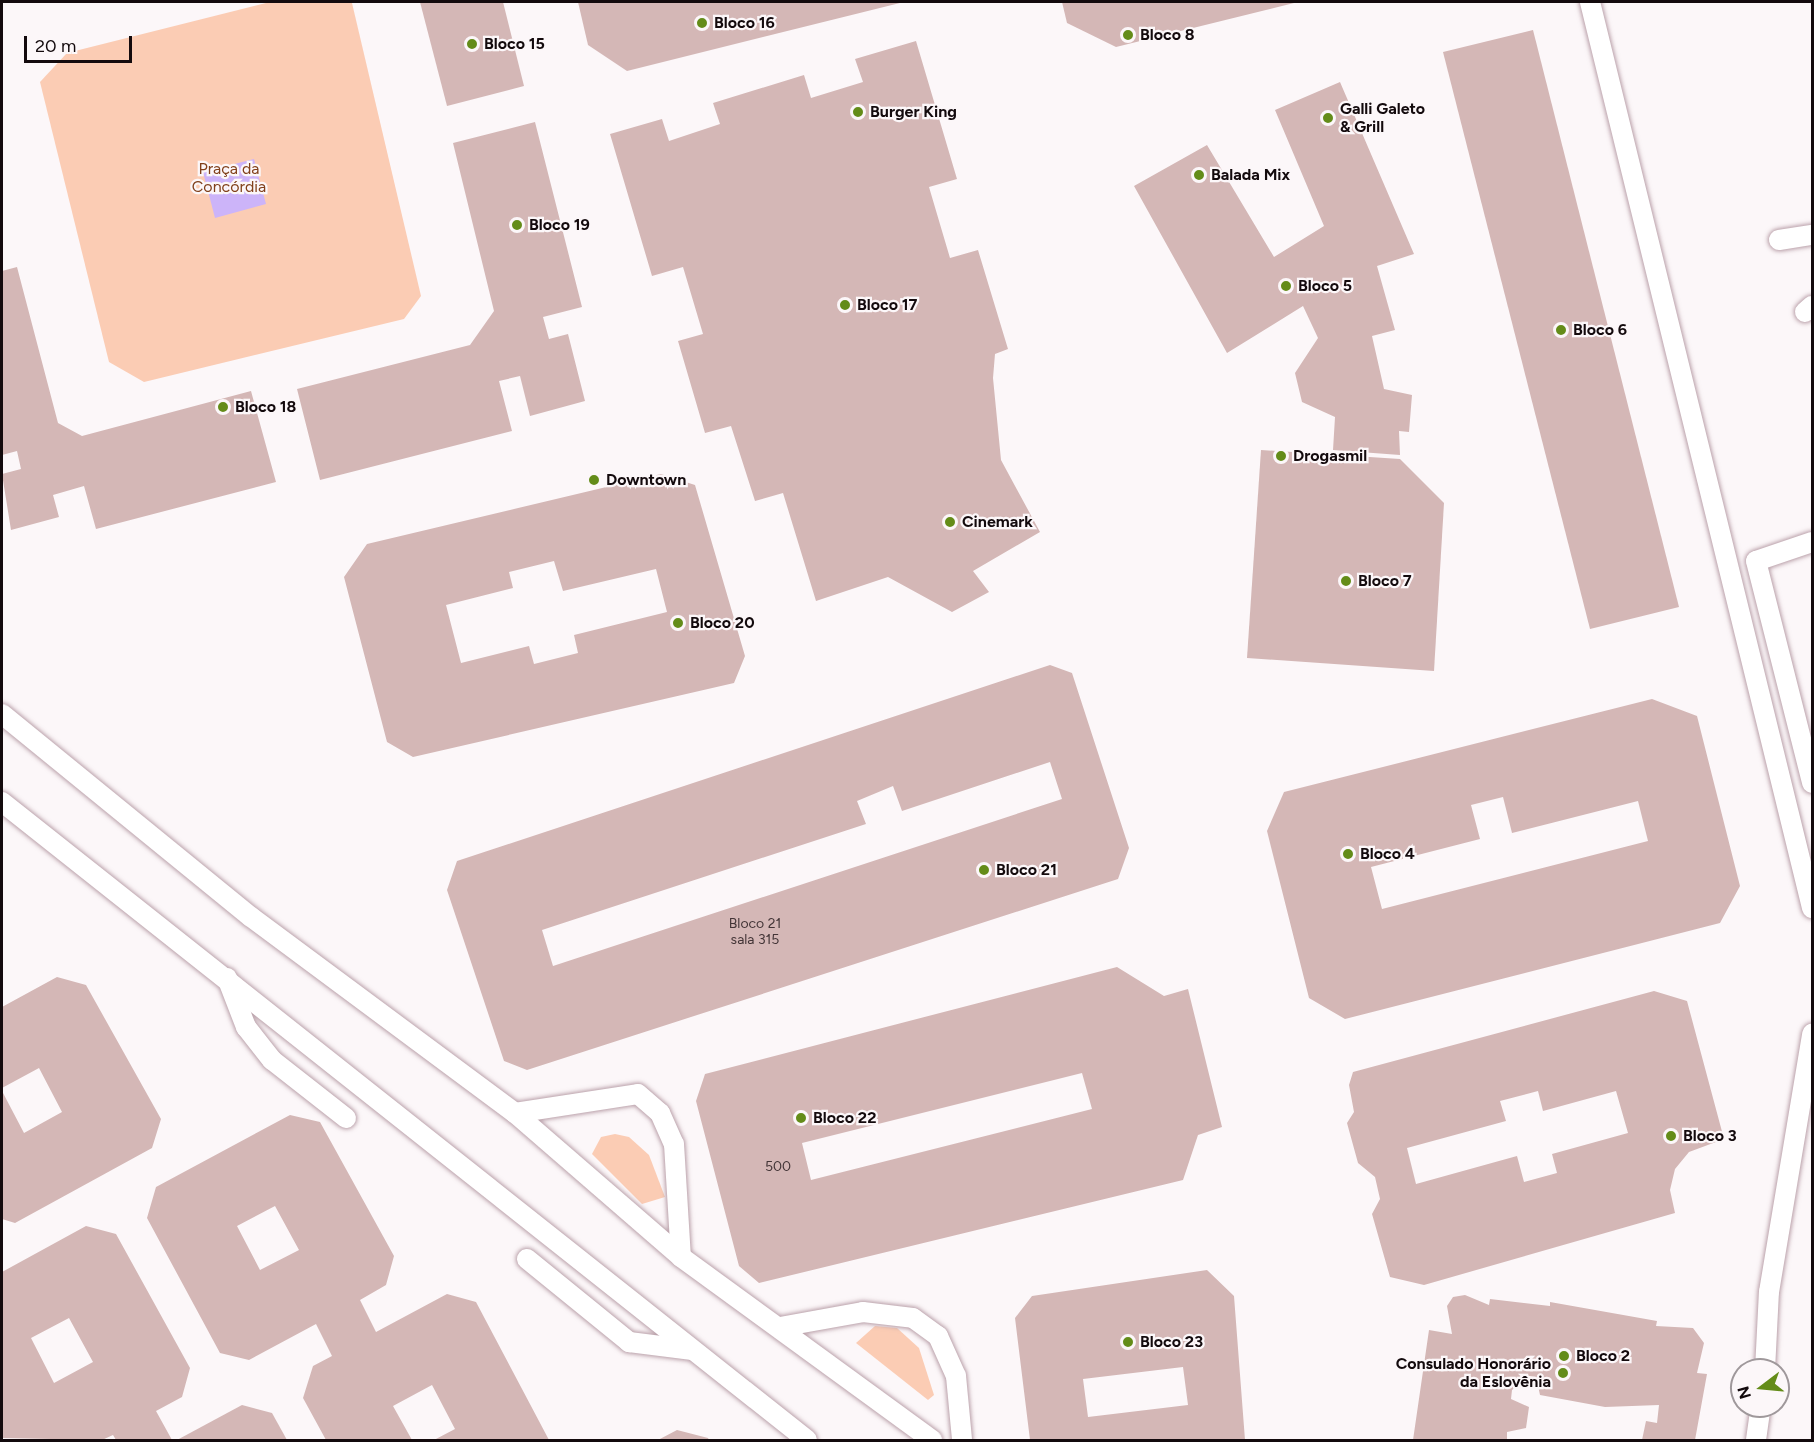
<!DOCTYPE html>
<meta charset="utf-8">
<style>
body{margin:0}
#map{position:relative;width:1814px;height:1442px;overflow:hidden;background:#fcf7f9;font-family:Figtree,sans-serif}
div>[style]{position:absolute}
.green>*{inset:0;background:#fbccb4}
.water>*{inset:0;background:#ccb4f9}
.building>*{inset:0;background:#d4b7b6}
.roads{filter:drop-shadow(0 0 2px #bba2ab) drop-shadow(0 0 2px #bba2ab)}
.lane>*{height:20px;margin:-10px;padding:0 10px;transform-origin:10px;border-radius:10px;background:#fff}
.dots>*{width:16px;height:16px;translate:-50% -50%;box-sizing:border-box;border:3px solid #fcf7f9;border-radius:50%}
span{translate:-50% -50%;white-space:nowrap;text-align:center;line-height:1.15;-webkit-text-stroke:4.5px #fcf7f9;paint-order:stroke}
.number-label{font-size:14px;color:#433537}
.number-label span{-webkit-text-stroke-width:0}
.poi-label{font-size:16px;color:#130a0d;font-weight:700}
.left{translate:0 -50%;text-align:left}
.right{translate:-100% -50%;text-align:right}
.park-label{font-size:16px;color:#81401b}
.frame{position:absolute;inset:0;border:3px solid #130a0d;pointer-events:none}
.north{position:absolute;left:1730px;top:1358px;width:60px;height:60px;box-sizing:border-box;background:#fcf7f9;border:2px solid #9f989b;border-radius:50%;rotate:254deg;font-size:16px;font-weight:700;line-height:24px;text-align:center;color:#130a0d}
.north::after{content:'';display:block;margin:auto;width:21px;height:27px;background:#648c19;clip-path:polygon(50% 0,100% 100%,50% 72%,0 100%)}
.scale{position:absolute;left:24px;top:36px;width:108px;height:27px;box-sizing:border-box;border:3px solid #130a0d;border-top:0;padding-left:8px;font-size:18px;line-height:21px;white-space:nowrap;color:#130a0d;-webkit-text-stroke:4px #fcf7f9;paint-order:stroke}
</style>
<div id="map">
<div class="green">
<div style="clip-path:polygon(270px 2px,352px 3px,421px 296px,404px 319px,144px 382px,109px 362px,40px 82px,67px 53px)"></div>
<div style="clip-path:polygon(615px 1134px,629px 1137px,649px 1155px,665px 1197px,642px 1204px,592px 1154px,601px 1137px)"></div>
<div style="clip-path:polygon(875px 1326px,897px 1328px,919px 1348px,934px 1395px,928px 1400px,856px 1343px)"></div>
</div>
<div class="water">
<div style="clip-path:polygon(254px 159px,266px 204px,215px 218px,203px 172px)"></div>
</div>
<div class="building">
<div style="clip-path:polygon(420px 2px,503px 2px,524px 86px,447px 106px)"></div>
<div style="clip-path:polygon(578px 2px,904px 2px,627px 71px,588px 45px)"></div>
<div style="clip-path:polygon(1062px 2px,1298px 2px,1116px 47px,1067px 23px)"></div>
<div style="clip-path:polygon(1533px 30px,1679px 607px,1590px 629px,1443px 52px)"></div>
<div style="clip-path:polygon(916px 41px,957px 179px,929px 187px,950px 258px,978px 250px,1008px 349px,995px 354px,993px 378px,1001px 460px,1040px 532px,973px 571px,989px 592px,952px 612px,888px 577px,816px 601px,783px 493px,755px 501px,731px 426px,705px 433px,678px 341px,703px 334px,683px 267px,652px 276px,610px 134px,662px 119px,669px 141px,720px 124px,713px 103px,804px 75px,811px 98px,863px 82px,855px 59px)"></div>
<div style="clip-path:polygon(1340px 82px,1414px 254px,1377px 266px,1395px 330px,1372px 336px,1384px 389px,1412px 395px,1409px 432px,1399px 431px,1400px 455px,1333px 450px,1335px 417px,1302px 402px,1295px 373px,1318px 338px,1303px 306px,1227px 353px,1134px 186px,1207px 145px,1274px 257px,1324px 226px,1275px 110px)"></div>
<div style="clip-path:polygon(535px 122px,582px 307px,543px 317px,549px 339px,568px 334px,585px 401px,530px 416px,520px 376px,499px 381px,512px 431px,320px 480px,297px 389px,470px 345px,494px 311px,453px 143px)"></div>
<div style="clip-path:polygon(17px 267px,58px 423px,82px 436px,251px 391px,276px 482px,96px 529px,84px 486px,53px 495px,59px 517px,11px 530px,2px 474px,21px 469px,17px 451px,2px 455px,2px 271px)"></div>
<div style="clip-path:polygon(1261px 450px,1400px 459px,1444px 503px,1434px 671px,1247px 658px)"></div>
<div style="clip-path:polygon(evenodd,661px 474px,695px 485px,745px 656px,734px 683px,413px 757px,387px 742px,344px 577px,367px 544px,661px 474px,554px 561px,563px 591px,656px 569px,667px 612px,574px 635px,578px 653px,534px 664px,529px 646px,461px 663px,446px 605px,513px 588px,509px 572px,554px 561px)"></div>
<div style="clip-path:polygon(evenodd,1050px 665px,1072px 673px,1129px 848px,1118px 879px,527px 1070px,504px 1061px,447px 890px,457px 861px,1050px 665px,1050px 762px,1062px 799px,553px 966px,542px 930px,866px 824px,857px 801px,893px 786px,902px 811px,1050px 762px)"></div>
<div style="clip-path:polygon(evenodd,1652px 699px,1697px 716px,1740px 886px,1720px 923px,1345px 1019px,1309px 998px,1267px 831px,1284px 792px,1652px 699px,1503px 797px,1512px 833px,1638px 801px,1648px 841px,1382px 909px,1371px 867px,1480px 839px,1471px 805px,1503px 797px)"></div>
<div style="clip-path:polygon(evenodd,1117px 967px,1164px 996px,1188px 989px,1222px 1127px,1198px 1135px,1183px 1180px,759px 1283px,739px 1266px,696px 1101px,705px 1074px,1117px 967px,1082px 1073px,1092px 1109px,811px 1180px,802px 1143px,1082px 1073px)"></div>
<div style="clip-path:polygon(57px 977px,86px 985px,161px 1119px,152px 1148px,15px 1223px,2px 1219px,2px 1091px,24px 1133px,62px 1112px,39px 1068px,2px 1088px,2px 1007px)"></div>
<div style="clip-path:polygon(evenodd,1654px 991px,1687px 1001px,1724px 1139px,1689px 1152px,1675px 1169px,1670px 1190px,1675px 1213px,1424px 1285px,1390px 1277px,1372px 1214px,1380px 1199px,1375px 1177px,1358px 1163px,1347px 1123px,1354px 1112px,1349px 1085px,1353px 1072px,1654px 991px,1538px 1091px,1543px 1111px,1616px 1091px,1628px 1133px,1552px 1154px,1557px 1173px,1524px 1182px,1517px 1156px,1416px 1184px,1407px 1148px,1506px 1121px,1500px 1101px,1538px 1091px)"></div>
<div style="clip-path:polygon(evenodd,290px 1115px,320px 1122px,394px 1256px,386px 1285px,360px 1300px,376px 1332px,447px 1294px,476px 1302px,549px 1440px,434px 1440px,455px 1429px,432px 1385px,393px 1406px,412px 1440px,326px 1440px,303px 1398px,313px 1366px,332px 1356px,316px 1324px,249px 1360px,220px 1353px,147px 1218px,156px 1187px,290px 1115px,275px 1206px,299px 1250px,260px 1270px,237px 1226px,275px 1206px)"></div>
<div style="clip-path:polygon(evenodd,86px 1226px,116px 1234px,190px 1368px,182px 1397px,156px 1411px,172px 1440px,116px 1440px,113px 1435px,102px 1440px,2px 1438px,2px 1272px,86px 1226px,69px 1318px,93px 1362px,54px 1383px,31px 1338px,69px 1318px)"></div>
<div style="clip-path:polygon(evenodd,1207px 1270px,1234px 1296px,1245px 1440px,1030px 1440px,1015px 1318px,1032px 1296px,1207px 1270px,1183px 1367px,1188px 1405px,1088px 1417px,1083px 1379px,1183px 1367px)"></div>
<div style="clip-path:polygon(1465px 1295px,1489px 1305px,1490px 1299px,1550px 1306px,1550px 1302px,1657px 1321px,1656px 1326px,1693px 1328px,1704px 1343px,1697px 1373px,1707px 1374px,1695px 1440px,1642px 1440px,1646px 1421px,1657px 1423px,1659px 1405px,1605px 1407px,1540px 1395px,1536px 1377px,1529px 1376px,1512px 1390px,1511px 1399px,1529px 1407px,1526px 1428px,1507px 1432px,1507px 1440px,1413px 1440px,1429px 1330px,1452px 1334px,1447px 1306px,1453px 1297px)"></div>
<div style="clip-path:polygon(242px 1405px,272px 1413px,287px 1440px,177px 1440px)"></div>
<div style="clip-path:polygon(677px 1430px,708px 1438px,709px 1440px,658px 1440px)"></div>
</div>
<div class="roads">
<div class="lane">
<div style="left:1590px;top:2px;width:933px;rotate:76.23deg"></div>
<div style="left:1779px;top:240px;width:33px;rotate:-9deg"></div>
<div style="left:1805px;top:312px;width:9px;rotate:-41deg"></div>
<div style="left:1812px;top:542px;width:59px;rotate:161.3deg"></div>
<div style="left:1756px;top:561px;width:229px;rotate:75.8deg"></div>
<div style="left:2px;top:714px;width:321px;rotate:39.2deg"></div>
<div style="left:251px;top:917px;width:329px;rotate:36.6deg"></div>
<div style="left:515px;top:1113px;width:220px;rotate:40.9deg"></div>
<div style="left:681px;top:1257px;width:311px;rotate:36.1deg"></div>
<div style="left:2px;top:802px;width:1027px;rotate:38.4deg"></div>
<div style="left:227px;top:978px;width:53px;rotate:68.8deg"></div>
<div style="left:246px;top:1027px;width:42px;rotate:51.8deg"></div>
<div style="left:272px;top:1060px;width:94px;rotate:38.1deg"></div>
<div style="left:515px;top:1113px;width:124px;rotate:-8.8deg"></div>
<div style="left:638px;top:1094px;width:29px;rotate:41deg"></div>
<div style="left:660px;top:1113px;width:34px;rotate:66deg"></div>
<div style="left:674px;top:1144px;width:113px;rotate:86.5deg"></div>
<div style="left:527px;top:1259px;width:132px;rotate:39.1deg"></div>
<div style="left:629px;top:1342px;width:64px;rotate:7.2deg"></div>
<div style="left:780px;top:1327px;width:84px;rotate:-10.2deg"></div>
<div style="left:863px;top:1312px;width:50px;rotate:6.8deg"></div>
<div style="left:913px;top:1318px;width:31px;rotate:36deg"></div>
<div style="left:938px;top:1336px;width:44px;rotate:65.8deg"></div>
<div style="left:956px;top:1376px;width:64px;rotate:84.6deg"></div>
<div style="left:1765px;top:1370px;width:78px;rotate:-87.1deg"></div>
<div style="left:1769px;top:1292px;width:262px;rotate:-80.5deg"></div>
<div style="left:1756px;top:1440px;width:34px;rotate:-82deg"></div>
</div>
</div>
<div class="dots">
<div style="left:702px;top:23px;background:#648c19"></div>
<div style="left:1128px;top:35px;background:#648c19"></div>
<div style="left:472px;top:44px;background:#648c19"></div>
<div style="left:858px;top:112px;background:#648c19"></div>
<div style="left:1328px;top:118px;background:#648c19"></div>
<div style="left:1199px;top:175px;background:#648c19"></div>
<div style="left:517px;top:225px;background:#648c19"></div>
<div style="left:1286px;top:286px;background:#648c19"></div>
<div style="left:845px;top:305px;background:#648c19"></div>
<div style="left:1561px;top:330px;background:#648c19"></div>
<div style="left:223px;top:407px;background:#648c19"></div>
<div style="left:1281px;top:456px;background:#648c19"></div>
<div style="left:594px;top:480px;background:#648c19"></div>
<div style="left:950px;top:522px;background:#648c19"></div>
<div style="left:1346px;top:581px;background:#648c19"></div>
<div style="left:678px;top:623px;background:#648c19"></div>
<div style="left:1348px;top:854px;background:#648c19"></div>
<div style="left:984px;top:870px;background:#648c19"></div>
<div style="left:801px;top:1118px;background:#648c19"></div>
<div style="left:1671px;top:1136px;background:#648c19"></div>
<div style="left:1128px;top:1342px;background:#648c19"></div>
<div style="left:1564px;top:1356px;background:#648c19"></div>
<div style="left:1563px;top:1373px;background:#648c19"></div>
</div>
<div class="number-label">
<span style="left:755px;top:932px">Bloco 21<br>sala 315</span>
<span style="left:778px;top:1167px">500</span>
</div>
<div class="poi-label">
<span class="left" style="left:714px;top:23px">Bloco 16</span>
<span class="left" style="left:1140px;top:35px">Bloco 8</span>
<span class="left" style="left:484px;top:44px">Bloco 15</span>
<span class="left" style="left:1340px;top:118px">Galli Galeto<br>&amp; Grill</span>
<span class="left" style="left:870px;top:112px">Burger King</span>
<span class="left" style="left:1211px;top:175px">Balada Mix</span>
<span class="left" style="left:529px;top:225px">Bloco 19</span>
<span class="left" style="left:1298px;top:286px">Bloco 5</span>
<span class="left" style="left:857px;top:305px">Bloco 17</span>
<span class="left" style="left:1573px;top:330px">Bloco 6</span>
<span class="left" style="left:235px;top:407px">Bloco 18</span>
<span class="left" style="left:1293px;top:456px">Drogasmil</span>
<span class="left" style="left:606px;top:480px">Downtown</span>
<span class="left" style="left:962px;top:522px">Cinemark</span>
<span class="left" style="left:1358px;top:581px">Bloco 7</span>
<span class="left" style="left:690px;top:623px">Bloco 20</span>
<span class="left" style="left:1360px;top:854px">Bloco 4</span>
<span class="left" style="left:996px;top:870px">Bloco 21</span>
<span class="left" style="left:813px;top:1118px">Bloco 22</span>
<span class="left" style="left:1683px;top:1136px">Bloco 3</span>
<span class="left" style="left:1140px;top:1342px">Bloco 23</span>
<span class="left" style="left:1576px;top:1356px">Bloco 2</span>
<span class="right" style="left:1551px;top:1373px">Consulado Honorário<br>da Eslovênia</span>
</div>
<div class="park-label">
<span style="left:229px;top:178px">Praça da<br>Concórdia</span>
</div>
<div class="frame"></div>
<div class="north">N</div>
<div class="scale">20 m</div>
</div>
